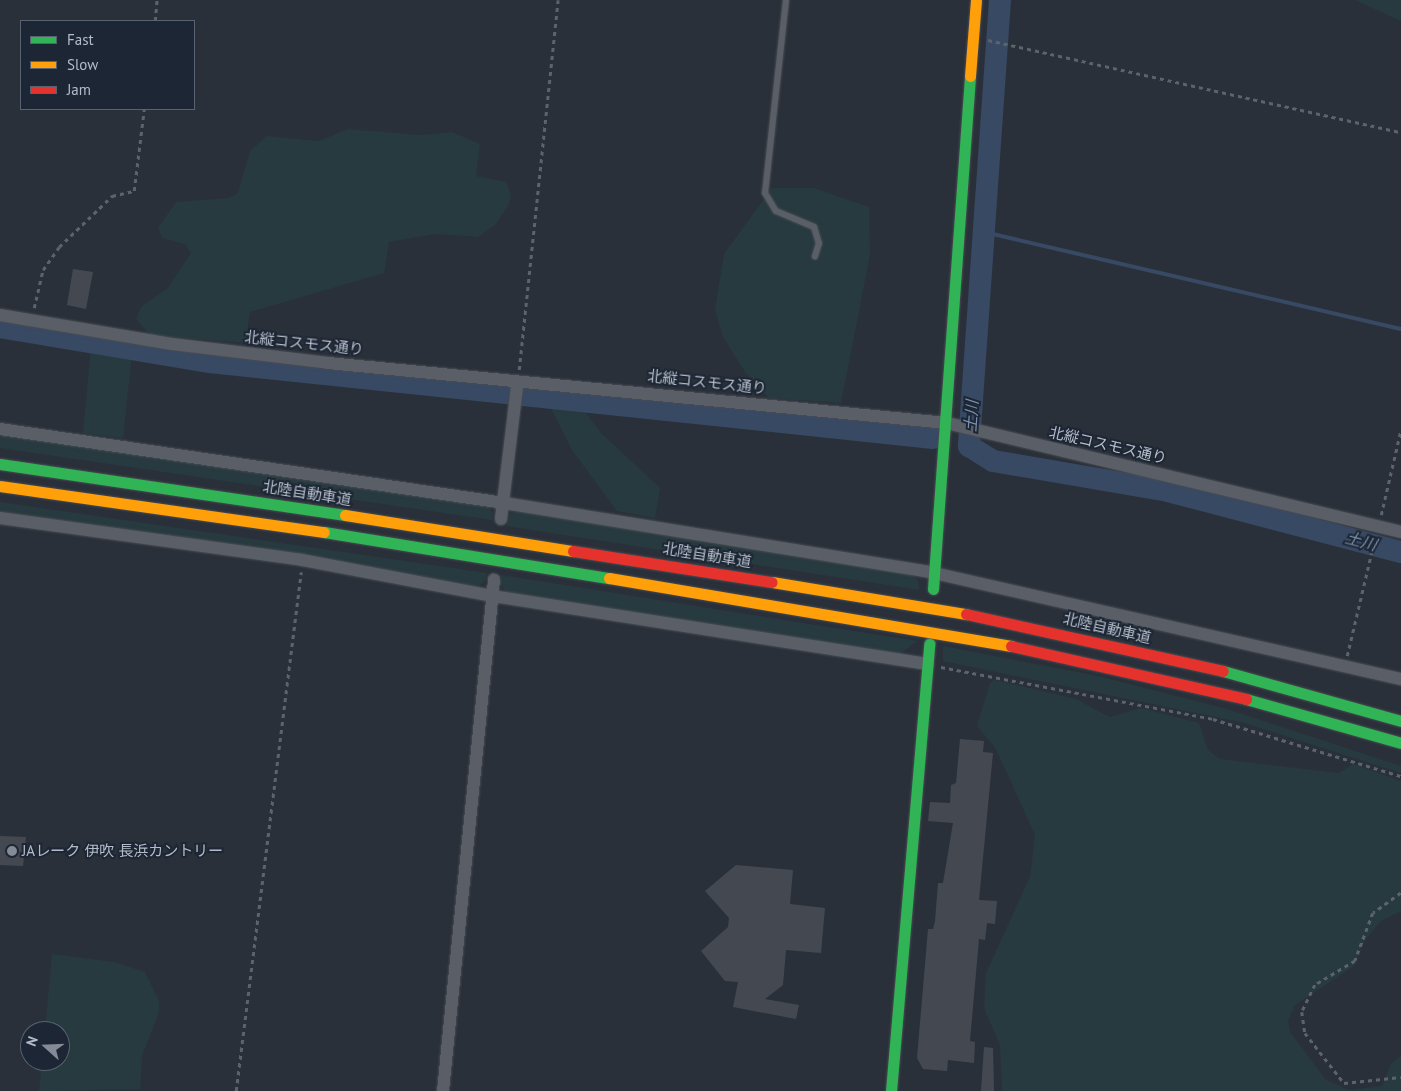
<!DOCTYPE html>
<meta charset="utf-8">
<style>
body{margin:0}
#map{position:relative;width:1401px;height:1091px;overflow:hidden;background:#2a3039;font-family:"PT Sans","Noto Sans JP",sans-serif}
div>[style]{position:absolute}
.green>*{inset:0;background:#273a3f}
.stream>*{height:4px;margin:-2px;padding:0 2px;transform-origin:2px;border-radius:2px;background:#384964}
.river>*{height:22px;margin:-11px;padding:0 11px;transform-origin:11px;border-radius:11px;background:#384964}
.building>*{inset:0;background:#444951}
.path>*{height:2.5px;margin-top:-1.25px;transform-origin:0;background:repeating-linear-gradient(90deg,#5d636a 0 4px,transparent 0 8px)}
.roads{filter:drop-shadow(0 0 1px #484c53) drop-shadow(0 0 1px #484c53)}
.lane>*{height:6px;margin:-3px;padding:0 3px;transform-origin:3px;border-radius:3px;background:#5a5e66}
.street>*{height:12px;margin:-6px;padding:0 6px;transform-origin:6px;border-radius:6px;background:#5a5e66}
.fast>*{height:11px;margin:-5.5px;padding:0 5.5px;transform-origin:5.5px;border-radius:5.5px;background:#30b455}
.slow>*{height:11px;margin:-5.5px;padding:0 5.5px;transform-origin:5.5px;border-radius:5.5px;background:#ff9f0a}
.jam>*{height:11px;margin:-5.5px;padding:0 5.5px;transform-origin:5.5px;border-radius:5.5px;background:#e5322d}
.dots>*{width:14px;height:14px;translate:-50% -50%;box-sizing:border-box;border:2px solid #1d2634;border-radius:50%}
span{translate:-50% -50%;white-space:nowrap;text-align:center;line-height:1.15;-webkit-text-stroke:4px #1d2634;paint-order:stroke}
.street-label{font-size:15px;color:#b4bcc9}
.poi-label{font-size:15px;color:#b4bcc9}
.left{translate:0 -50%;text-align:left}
.water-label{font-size:16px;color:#7c92b1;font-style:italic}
.legend{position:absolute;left:20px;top:20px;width:175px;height:90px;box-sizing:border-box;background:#1d2634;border:1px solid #596270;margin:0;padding:6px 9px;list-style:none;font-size:15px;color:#b4bcc9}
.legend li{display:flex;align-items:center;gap:10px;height:25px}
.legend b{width:25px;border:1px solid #596270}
.north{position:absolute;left:20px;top:1021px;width:50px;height:50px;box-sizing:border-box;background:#1d2634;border:1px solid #596270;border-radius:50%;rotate:290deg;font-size:14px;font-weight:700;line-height:20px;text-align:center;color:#b4bcc9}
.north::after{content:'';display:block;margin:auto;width:18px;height:22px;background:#848b97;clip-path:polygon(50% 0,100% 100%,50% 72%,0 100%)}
</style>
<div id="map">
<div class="green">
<div style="clip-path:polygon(1355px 0,1401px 0,1401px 21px)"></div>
<div style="clip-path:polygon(348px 129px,420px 135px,452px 132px,480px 144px,476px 176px,506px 182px,511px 194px,509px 204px,496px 224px,478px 237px,434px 234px,389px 242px,384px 273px,250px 312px,245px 343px,150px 335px,136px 319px,141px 307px,168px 288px,191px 253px,185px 244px,162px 238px,158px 228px,176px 202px,229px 198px,238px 193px,250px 151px,267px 136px,319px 141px)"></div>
<div style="clip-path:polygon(772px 188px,814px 188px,869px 207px,870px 255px,841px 403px,769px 398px,745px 372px,723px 337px,715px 310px,724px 254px)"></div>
<div style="clip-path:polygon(91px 348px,132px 353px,123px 438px,83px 433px)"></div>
<div style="clip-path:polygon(581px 407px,602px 434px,660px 488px,655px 518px,617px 511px,572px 450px,551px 408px)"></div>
<div style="clip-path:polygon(0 435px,483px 503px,493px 513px,492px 520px,0 448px)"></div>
<div style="clip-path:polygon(0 502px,487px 573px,485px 581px,476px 589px,0 519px)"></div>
<div style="clip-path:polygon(520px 509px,907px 571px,918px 580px,919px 590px,507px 526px,510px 514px)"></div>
<div style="clip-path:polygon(501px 575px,917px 641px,899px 655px,506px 592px,500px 584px)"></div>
<div style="clip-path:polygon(943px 646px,1098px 676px,1227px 709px,1401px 766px,1401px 773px,1245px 723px,943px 661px)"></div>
<div style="clip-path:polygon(994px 680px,1076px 699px,1110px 717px,1141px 708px,1199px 723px,1208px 750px,1220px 759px,1339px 773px,1353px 764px,1401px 781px,1401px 911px,1381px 921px,1365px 940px,1354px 966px,1295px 1005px,1288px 1020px,1290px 1032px,1326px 1080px,1349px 1090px,1382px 1086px,1391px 1064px,1401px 1056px,1401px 1091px,1002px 1091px,1000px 1045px,984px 1008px,986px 973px,1030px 877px,1035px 835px,996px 749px,977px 726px,990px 683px)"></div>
<div style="clip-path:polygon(52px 954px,114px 962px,145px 972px,159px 1001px,159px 1012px,142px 1056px,140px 1089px,39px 1091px,42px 1061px,60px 1061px,60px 1031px,45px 1031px)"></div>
</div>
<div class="stream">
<div style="left:984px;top:232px;width:428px;rotate:13.1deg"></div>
</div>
<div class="river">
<div style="left:1000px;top:0;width:447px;rotate:94deg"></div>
<div style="left:969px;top:446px;width:28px;rotate:32deg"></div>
<div style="left:993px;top:461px;width:178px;rotate:9.7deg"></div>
<div style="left:1168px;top:491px;width:241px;rotate:14.7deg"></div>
<div style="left:0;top:327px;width:213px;rotate:9.5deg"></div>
<div style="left:210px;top:362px;width:727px;rotate:6deg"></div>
</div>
<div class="building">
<div style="clip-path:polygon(73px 269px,93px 272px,86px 309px,67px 305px)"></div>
<div style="clip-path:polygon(960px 739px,984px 741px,983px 752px,993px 753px,979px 900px,997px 901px,995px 924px,987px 923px,985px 940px,979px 939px,970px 1041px,975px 1042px,974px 1063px,948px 1060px,947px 1071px,923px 1069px,917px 1058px,928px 929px,933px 929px,935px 921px,938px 883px,943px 883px,953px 823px,928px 821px,930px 802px,950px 803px,951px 785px,956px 783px)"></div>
<div style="clip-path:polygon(0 836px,26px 837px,23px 866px,0 865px)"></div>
<div style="clip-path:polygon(736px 865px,793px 870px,790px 904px,825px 908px,821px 953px,786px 950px,783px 985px,765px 999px,799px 1005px,796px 1019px,733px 1007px,738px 982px,725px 981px,701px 951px,728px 927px,729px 918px,705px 891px)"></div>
<div style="clip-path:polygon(984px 1047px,993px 1048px,994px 1091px,981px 1091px)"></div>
</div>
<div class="path">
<div style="left:155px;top:21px;width:21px;rotate:-85deg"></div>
<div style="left:988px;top:40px;width:423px;rotate:12.6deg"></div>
<div style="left:34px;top:308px;width:39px;rotate:-77deg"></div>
<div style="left:43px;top:270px;width:28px;rotate:-55deg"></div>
<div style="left:59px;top:247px;width:74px;rotate:-43.9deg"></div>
<div style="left:112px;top:196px;width:23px;rotate:-13deg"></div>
<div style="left:134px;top:191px;width:83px;rotate:-83deg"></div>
<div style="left:519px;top:370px;width:372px;rotate:-84deg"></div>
<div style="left:1381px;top:515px;width:88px;rotate:-76.9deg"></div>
<div style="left:1347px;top:656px;width:121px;rotate:-76.7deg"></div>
<div style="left:941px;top:667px;width:277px;rotate:10.8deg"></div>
<div style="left:1213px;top:719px;width:196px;rotate:16.9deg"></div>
<div style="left:1401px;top:893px;width:34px;rotate:144deg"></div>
<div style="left:1373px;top:913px;width:51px;rotate:110.6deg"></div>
<div style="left:1355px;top:961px;width:47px;rotate:149deg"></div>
<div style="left:1315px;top:985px;width:30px;rotate:116deg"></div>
<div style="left:1302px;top:1012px;width:21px;rotate:82deg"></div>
<div style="left:1305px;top:1033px;width:63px;rotate:52deg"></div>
<div style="left:1344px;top:1083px;width:57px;rotate:-6deg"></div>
<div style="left:236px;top:1091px;width:523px;rotate:-82.86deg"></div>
</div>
<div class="roads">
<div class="lane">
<div style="left:786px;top:0;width:194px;rotate:96.2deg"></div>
<div style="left:765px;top:193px;width:21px;rotate:59deg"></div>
<div style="left:776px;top:211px;width:41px;rotate:22.8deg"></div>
<div style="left:814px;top:227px;width:17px;rotate:73deg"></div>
<div style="left:819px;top:243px;width:14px;rotate:107deg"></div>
</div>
<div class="street">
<div style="left:0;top:315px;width:174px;rotate:9.6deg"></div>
<div style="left:172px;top:344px;width:157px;rotate:6.9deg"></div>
<div style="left:328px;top:363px;width:622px;rotate:5.54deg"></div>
<div style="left:947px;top:423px;width:467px;rotate:13.5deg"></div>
<div style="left:0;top:429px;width:509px;rotate:8.35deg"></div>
<div style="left:504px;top:503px;width:436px;rotate:9.2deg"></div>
<div style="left:934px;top:573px;width:479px;rotate:12.8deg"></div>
<div style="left:0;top:518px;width:305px;rotate:7.9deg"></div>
<div style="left:302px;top:560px;width:194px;rotate:10.7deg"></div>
<div style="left:493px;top:596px;width:440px;rotate:8.9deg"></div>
<div style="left:501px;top:519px;width:134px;rotate:-83.1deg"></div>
<div style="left:443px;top:1091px;width:514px;rotate:-84.3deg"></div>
</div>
<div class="fast">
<div style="left:0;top:464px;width:349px;rotate:8.4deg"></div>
<div style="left:324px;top:532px;width:289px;rotate:9.2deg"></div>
<div style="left:933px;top:589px;width:514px;rotate:-85.87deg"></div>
<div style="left:1223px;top:671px;width:185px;rotate:15.7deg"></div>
<div style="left:1246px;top:699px;width:161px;rotate:15.8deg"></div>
<div style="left:891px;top:1091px;width:449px;rotate:-85.1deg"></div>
</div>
<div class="slow">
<div style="left:970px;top:76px;width:76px;rotate:-85.5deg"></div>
<div style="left:0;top:486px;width:327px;rotate:8.1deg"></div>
<div style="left:345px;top:515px;width:231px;rotate:9deg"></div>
<div style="left:609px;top:578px;width:408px;rotate:9.6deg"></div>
<div style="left:772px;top:582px;width:197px;rotate:9.4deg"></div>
</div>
<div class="jam">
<div style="left:573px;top:551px;width:201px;rotate:8.9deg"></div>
<div style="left:966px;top:614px;width:263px;rotate:12.5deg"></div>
<div style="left:1011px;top:646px;width:241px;rotate:12.7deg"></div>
</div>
</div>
<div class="dots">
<div style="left:12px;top:851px;background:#848b97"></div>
</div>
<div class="street-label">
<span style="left:304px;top:343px;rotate:6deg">北縦コスモス通り</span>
<span style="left:707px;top:382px;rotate:6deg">北縦コスモス通り</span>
<span style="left:1108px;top:445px;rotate:13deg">北縦コスモス通り</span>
<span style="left:307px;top:493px;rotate:9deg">北陸自動車道</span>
<span style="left:707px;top:555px;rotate:9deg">北陸自動車道</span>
<span style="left:1107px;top:628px;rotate:13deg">北陸自動車道</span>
</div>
<div class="poi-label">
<span class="left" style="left:22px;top:851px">JAレーク 伊吹 長浜カントリー</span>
</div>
<div class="water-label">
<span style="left:971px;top:416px;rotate:-86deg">土川</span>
<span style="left:1361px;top:541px;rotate:15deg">土川</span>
</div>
<ul class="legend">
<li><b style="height:6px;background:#30b455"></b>Fast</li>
<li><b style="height:6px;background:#ff9f0a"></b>Slow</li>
<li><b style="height:6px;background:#e5322d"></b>Jam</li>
</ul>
<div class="north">N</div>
</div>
